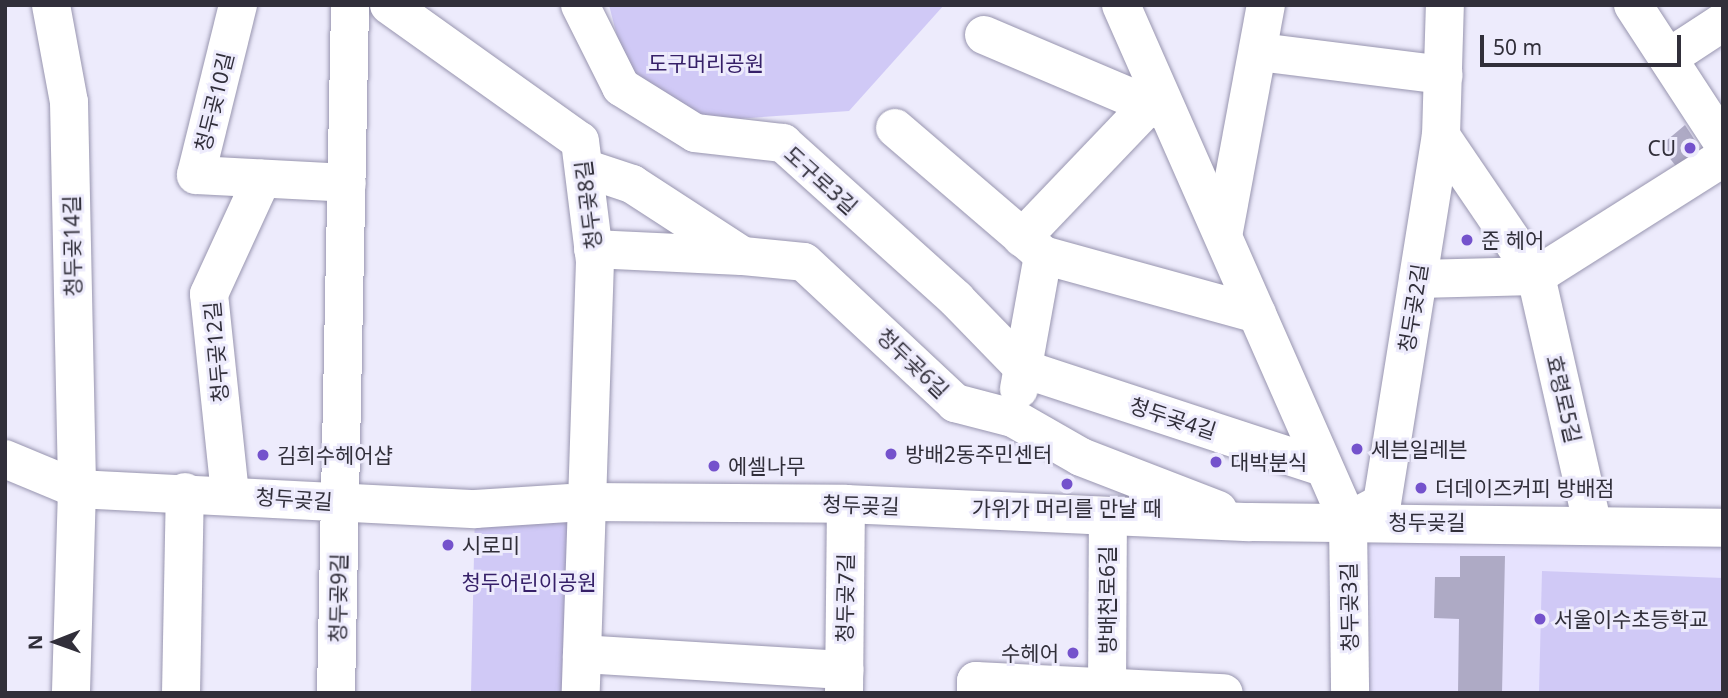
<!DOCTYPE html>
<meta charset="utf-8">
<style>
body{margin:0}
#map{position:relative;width:1728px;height:698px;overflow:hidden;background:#edebfc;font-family:"Noto Sans","Noto Sans KR",sans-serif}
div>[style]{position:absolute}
.built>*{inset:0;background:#e6e2fe}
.green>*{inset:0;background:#d0c9f6}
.building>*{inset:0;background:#aeaac5}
.roads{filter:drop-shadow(0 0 2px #9895af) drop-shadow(0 0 2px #9895af)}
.minor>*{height:38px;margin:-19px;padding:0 19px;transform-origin:19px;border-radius:19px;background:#fff}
.dots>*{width:19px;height:19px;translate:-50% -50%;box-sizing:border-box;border:4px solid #edebfc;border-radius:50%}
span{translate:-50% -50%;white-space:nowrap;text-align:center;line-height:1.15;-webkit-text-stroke:6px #edebfc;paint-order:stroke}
.park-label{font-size:21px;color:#362068}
.street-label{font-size:21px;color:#312f3a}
.poi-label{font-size:21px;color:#312f3a}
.right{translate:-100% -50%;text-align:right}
.left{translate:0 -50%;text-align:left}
.frame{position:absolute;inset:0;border:7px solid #312f3a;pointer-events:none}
.north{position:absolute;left:21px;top:607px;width:70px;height:70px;-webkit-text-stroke:5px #edebfc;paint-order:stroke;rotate:269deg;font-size:19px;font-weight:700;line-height:28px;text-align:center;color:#312f3a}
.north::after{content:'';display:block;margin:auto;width:24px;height:32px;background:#312f3a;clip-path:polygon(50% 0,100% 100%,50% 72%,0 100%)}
.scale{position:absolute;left:1480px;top:35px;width:201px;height:32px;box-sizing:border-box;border:4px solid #312f3a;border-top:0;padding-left:9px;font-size:21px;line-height:24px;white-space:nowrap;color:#312f3a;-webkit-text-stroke:5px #edebfc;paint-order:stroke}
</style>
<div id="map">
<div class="built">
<div style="clip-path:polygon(1375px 534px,1723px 546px,1723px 693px,1355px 693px,1358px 544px)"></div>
</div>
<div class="green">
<div style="clip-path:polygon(609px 5px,944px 5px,849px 111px,692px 122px,630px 86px)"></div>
<div style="clip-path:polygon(586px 502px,581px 693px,471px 693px,475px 509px)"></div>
<div style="clip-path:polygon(1542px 571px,1723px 578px,1723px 693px,1539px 693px)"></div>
</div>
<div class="building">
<div style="clip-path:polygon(1685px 125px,1702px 151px,1683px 175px,1660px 146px)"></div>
<div style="clip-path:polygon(1460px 556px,1505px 556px,1502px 693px,1458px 693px,1459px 619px,1434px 618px,1435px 577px,1460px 577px)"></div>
</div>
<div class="roads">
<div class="minor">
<div style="left:51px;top:5px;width:99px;rotate:79.5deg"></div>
<div style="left:69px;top:102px;width:387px;rotate:88.8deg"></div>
<div style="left:77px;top:489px;width:204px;rotate:91.7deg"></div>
<div style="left:238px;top:5px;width:175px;rotate:103.9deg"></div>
<div style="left:196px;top:175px;width:151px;rotate:3deg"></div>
<div style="left:389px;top:5px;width:234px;rotate:35.5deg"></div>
<div style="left:580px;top:141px;width:121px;rotate:82.9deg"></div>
<div style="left:595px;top:261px;width:432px;rotate:91.9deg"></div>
<div style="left:580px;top:5px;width:92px;rotate:63.4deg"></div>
<div style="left:621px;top:87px;width:87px;rotate:31.9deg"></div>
<div style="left:695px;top:133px;width:89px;rotate:6.5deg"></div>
<div style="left:783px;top:143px;width:233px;rotate:42deg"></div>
<div style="left:956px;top:299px;width:98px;rotate:45.8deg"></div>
<div style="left:1024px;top:369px;width:314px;rotate:18.2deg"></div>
<div style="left:1121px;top:5px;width:564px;rotate:66.25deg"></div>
<div style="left:1348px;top:521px;width:172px;rotate:89.3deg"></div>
<div style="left:1633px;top:5px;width:165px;rotate:56.9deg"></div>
<div style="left:984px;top:35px;width:200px;rotate:23deg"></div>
<div style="left:1259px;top:52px;width:186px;rotate:7.1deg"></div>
<div style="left:1668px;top:58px;width:66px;rotate:-33.2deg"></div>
<div style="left:895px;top:128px;width:195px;rotate:40.6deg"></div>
<div style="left:1043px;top:255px;width:222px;rotate:15.4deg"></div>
<div style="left:1441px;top:136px;width:169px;rotate:55.8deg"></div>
<div style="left:1536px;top:276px;width:253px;rotate:77.2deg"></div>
<div style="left:584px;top:168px;width:51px;rotate:18.4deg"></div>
<div style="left:632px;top:184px;width:132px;rotate:33deg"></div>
<div style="left:743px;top:256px;width:61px;rotate:5.6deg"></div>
<div style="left:804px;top:262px;width:207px;rotate:43deg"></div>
<div style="left:955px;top:403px;width:60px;rotate:14.5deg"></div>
<div style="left:1013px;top:418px;width:78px;rotate:29.8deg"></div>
<div style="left:1081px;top:457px;width:147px;rotate:21.1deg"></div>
<div style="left:1224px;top:231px;width:230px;rotate:-79.5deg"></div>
<div style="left:1022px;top:238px;width:181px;rotate:-46.3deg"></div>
<div style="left:593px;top:249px;width:148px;rotate:2.7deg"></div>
<div style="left:1418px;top:279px;width:118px;rotate:-1.5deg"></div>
<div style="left:1536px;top:276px;width:221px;rotate:-32.3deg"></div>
<div style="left:1019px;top:389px;width:136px;rotate:-79.8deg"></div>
<div style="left:5px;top:459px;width:78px;rotate:22.6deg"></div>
<div style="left:77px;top:489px;width:399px;rotate:2.9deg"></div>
<div style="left:475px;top:509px;width:111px;rotate:-3.6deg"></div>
<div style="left:586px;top:502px;width:260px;rotate:0.4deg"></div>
<div style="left:846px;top:504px;width:404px;rotate:2.6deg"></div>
<div style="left:1250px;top:522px;width:473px;rotate:0.7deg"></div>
<div style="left:230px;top:494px;width:201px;rotate:-96deg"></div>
<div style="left:209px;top:294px;width:127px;rotate:-65.3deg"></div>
<div style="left:1348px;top:521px;width:38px;rotate:-28deg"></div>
<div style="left:1382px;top:503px;width:372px;rotate:-80.9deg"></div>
<div style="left:1441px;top:136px;width:131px;rotate:-88.3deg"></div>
<div style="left:582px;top:654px;width:263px;rotate:3.5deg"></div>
<div style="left:181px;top:693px;width:201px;rotate:-88.9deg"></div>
<div style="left:336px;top:693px;width:688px;rotate:-88.83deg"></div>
<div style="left:844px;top:693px;width:189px;rotate:-89.4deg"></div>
<div style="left:976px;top:693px;width:12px;rotate:-90deg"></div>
<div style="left:976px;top:681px;width:248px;rotate:2.8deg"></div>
<div style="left:1107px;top:693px;width:177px;rotate:-89.7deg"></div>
</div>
</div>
<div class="dots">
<div style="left:1690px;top:148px;background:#7452cc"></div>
<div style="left:1467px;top:240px;background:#7452cc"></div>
<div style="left:1357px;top:449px;background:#7452cc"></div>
<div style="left:891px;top:454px;background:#7452cc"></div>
<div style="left:263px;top:455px;background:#7452cc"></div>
<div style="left:1216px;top:462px;background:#7452cc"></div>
<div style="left:714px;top:466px;background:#7452cc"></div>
<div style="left:1067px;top:484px;background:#7452cc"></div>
<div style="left:1421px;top:488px;background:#7452cc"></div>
<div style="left:448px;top:545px;background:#7452cc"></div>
<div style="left:1540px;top:619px;background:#7452cc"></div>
<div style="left:1073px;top:653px;background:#7452cc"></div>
</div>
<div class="park-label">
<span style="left:706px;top:63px">도구머리공원</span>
<span style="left:529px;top:582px">청두어린이공원</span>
</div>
<div class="street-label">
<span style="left:214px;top:102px;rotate:-76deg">청두곶10길</span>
<span style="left:821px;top:180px;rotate:42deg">도구로3길</span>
<span style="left:588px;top:205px;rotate:-97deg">청두곶8길</span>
<span style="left:72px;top:246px;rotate:-91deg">청두곶14길</span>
<span style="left:1413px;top:308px;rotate:-81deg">청두곶2길</span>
<span style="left:216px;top:352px;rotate:-95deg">청두곶12길</span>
<span style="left:913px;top:363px;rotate:44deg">청두곶6길</span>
<span style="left:1564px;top:399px;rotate:77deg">효령로5길</span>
<span style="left:1173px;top:418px;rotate:18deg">청두곶4길</span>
<span style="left:294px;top:499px;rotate:4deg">청두곶길</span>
<span style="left:861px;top:505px;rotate:2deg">청두곶길</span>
<span style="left:1427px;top:522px">청두곶길</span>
<span style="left:338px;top:598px;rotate:-89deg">청두곶9길</span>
<span style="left:845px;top:598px;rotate:-89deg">청두곶7길</span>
<span style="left:1107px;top:600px;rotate:-90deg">방배천로6길</span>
<span style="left:1349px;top:607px;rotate:-91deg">청두곶3길</span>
</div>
<div class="poi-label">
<span class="right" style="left:1676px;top:148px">CU</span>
<span class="left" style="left:1481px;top:240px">준 헤어</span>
<span class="left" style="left:1371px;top:449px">세븐일레븐</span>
<span class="left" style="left:905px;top:454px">방배2동주민센터</span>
<span class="left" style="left:277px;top:455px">김희수헤어샵</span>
<span class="left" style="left:1230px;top:462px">대박분식</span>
<span class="left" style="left:728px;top:466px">에셀나무</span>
<span class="left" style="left:1435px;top:488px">더데이즈커피 방배점</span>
<span style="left:1067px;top:508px">가위가 머리를 만날 때</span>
<span class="left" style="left:462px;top:545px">시로미</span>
<span class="left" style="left:1554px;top:619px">서울이수초등학교</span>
<span class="right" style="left:1059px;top:653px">수헤어</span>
</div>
<div class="frame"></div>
<div class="north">N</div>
<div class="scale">50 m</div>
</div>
